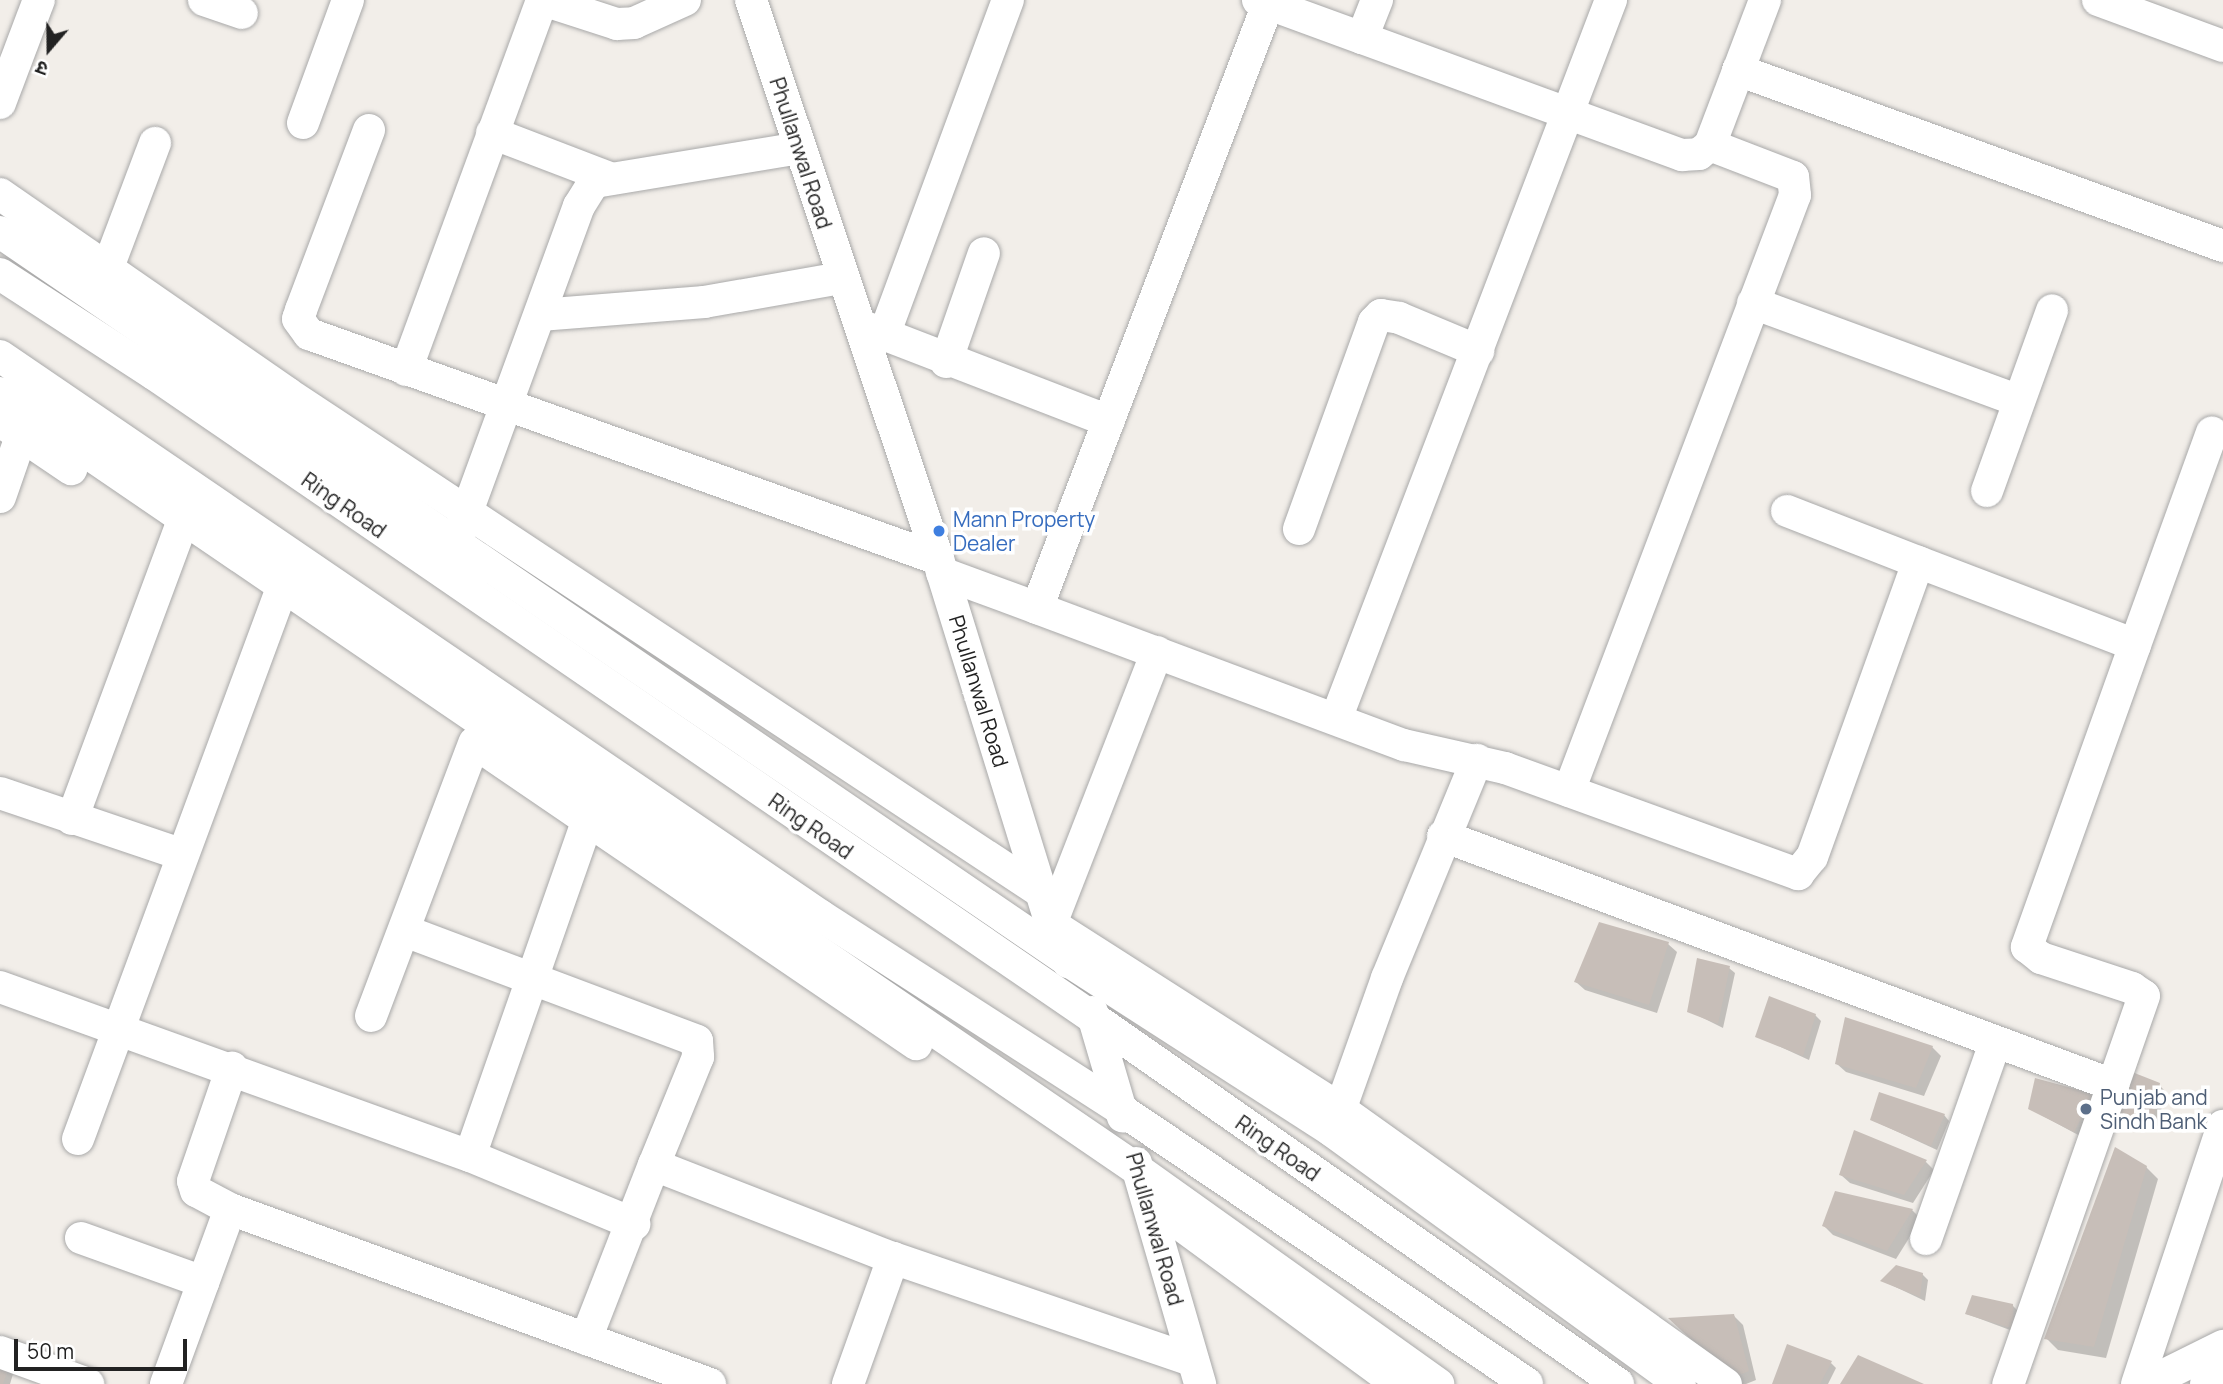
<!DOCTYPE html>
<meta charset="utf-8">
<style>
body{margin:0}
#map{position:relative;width:2223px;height:1384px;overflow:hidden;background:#f2eee9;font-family:Manrope,"Noto Sans Devanagari",sans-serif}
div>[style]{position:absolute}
.shadow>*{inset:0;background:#0003}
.building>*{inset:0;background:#c7beb8}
.roads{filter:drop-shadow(0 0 2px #a9a9a9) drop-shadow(0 0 2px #a9a9a9)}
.minor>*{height:32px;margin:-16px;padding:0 16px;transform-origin:16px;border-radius:16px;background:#fff}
.dots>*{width:19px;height:19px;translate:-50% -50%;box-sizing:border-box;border:4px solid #fff;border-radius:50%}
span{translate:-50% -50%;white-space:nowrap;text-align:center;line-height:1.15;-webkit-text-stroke:7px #fff;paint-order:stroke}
.street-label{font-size:21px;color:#222}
.shop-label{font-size:21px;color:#366cbe}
.left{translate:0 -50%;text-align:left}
.service-label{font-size:21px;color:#4e5e75}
.north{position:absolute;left:14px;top:14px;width:70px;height:70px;-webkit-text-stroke:5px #fff;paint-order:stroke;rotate:200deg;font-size:19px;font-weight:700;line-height:28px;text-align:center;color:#222}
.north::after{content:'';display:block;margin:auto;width:24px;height:32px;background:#222;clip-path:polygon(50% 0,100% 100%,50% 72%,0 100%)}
.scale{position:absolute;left:14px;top:1339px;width:173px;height:32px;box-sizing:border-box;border:4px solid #222;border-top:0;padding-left:9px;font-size:21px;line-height:24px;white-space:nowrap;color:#222;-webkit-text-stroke:5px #fff;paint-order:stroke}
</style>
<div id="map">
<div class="shadow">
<div style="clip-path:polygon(1668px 944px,1677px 952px,1657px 1013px,1585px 990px,1576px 982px)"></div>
<div style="clip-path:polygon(1729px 968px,1735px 973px,1723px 1028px,1689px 1011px)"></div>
<div style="clip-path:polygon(1815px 1015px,1821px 1021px,1809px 1060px,1757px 1036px)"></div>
<div style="clip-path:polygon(1932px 1047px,1941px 1056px,1924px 1096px,1846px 1072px,1837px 1064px)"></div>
<div style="clip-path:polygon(2159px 1085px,2165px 1091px,2158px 1126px,2121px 1113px)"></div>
<div style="clip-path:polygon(2093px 1096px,2080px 1136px,2030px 1109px)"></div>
<div style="clip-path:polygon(1944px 1115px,1949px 1121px,1937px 1150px,1872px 1120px)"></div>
<div style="clip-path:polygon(1926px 1162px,1934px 1170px,1913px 1203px,1850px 1183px,1841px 1175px)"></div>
<div style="clip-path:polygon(2146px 1167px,2158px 1179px,2106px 1358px,2058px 1350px,2046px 1338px)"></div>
<div style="clip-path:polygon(1836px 1193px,1912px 1210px,1921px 1219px,1896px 1259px,1833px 1235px,1824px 1226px)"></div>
<div style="clip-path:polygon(1922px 1274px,1928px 1280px,1925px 1301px,1883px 1281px)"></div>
<div style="clip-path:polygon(2012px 1305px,2018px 1311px,2018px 1333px,1967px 1314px)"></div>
<div style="clip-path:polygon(1734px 1316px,1743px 1325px,1756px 1380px,1746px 1384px,1740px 1384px,1672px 1320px)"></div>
<div style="clip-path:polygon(1831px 1363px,1836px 1368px,1828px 1384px,1774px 1384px)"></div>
<div style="clip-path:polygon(0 1366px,13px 1374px,10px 1384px,0 1384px)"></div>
</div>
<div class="building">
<div style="clip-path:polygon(1599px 922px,1669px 942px,1649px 1005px,1574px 982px)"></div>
<div style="clip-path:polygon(1697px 958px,1730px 966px,1718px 1024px,1687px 1012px)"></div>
<div style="clip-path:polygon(1769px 996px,1816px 1014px,1803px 1056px,1755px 1037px)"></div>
<div style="clip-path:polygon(1845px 1017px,1933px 1046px,1916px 1088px,1835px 1064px)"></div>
<div style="clip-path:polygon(2132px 1072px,2160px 1083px,2153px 1121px,2119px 1113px)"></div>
<div style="clip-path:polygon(2035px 1078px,2094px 1094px,2074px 1132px,2028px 1109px)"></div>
<div style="clip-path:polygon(1879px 1092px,1945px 1114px,1931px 1146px,1870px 1120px)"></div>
<div style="clip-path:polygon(1854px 1130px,1927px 1160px,1904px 1195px,1839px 1175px)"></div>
<div style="clip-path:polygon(2115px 1147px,2147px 1166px,2094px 1347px,2044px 1339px)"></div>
<div style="clip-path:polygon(1835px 1191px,1913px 1209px,1887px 1251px,1822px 1226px)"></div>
<div style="clip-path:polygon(1896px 1265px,1923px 1273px,1920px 1297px,1880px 1281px)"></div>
<div style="clip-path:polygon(1972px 1295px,2013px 1304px,2014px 1329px,1965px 1314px)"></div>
<div style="clip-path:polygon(1734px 1314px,1749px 1371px,1732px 1378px,1668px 1318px)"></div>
<div style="clip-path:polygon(1787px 1344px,1832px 1361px,1820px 1384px,1772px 1384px)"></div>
<div style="clip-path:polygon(1858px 1355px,1924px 1384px,1840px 1384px)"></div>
<div style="clip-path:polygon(0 1364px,9px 1367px,3px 1384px,0 1384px)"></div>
</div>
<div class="roads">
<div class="minor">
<div style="left:204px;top:0;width:40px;rotate:18.9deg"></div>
<div style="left:543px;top:0;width:78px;rotate:18deg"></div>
<div style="left:617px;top:24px;width:17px;rotate:-3deg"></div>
<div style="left:634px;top:23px;width:56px;rotate:-24.3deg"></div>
<div style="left:751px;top:0;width:589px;rotate:71.5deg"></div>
<div style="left:938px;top:559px;width:382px;rotate:72.8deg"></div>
<div style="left:1051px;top:924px;width:42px;rotate:65.9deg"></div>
<div style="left:1258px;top:0;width:111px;rotate:20.1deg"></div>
<div style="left:1362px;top:38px;width:41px;rotate:-68.5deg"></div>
<div style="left:2098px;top:0;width:133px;rotate:20.2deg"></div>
<div style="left:1362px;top:38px;width:341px;rotate:20.1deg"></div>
<div style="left:1682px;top:155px;width:17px;rotate:-3deg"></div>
<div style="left:1699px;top:154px;width:14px;rotate:-39deg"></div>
<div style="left:1738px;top:70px;width:516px;rotate:19.95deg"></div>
<div style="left:0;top:103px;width:110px;rotate:-69.3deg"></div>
<div style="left:303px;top:123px;width:131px;rotate:-69.9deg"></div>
<div style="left:369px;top:130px;width:192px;rotate:110.7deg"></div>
<div style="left:301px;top:310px;width:9px;rotate:108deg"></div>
<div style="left:298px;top:319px;width:19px;rotate:54deg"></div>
<div style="left:309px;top:334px;width:668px;rotate:19.68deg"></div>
<div style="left:492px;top:133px;width:123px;rotate:20.9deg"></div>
<div style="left:0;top:194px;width:349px;rotate:34.7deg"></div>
<div style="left:287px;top:393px;width:904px;rotate:33.5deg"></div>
<div style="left:0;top:232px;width:1292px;rotate:34.31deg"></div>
<div style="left:1067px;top:960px;width:315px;rotate:32.8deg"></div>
<div style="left:1332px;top:1131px;width:430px;rotate:36deg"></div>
<div style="left:0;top:274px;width:184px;rotate:33deg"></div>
<div style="left:154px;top:374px;width:1141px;rotate:34.43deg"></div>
<div style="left:1095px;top:1019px;width:638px;rotate:34.91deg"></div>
<div style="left:101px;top:286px;width:153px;rotate:-69.3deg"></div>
<div style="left:1753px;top:303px;width:283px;rotate:20.2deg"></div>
<div style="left:540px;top:315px;width:165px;rotate:-4.5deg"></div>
<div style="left:704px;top:302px;width:139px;rotate:-9.9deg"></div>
<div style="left:865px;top:327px;width:261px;rotate:21.1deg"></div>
<div style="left:884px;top:335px;width:357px;rotate:-69.7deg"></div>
<div style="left:0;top:356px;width:994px;rotate:34.3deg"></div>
<div style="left:821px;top:916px;width:356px;rotate:32.8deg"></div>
<div style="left:1120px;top:1109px;width:491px;rotate:34deg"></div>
<div style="left:946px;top:362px;width:115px;rotate:-70.8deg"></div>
<div style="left:406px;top:370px;width:394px;rotate:-69.8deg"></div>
<div style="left:0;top:393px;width:1378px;rotate:34.32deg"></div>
<div style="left:1138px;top:1170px;width:369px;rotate:35.5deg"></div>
<div style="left:0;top:421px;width:86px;rotate:34.1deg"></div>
<div style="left:1987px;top:491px;width:192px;rotate:-70.2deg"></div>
<div style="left:0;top:497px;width:86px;rotate:-70.9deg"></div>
<div style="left:1787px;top:511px;width:141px;rotate:21.3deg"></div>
<div style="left:1299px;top:529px;width:220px;rotate:-70.1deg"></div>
<div style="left:1374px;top:322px;width:10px;rotate:-45deg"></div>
<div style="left:1381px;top:315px;width:18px;rotate:9deg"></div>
<div style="left:1399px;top:318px;width:86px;rotate:22.7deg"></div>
<div style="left:460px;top:531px;width:346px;rotate:-69.9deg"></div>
<div style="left:579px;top:206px;width:28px;rotate:-58deg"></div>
<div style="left:594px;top:182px;width:208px;rotate:-9.4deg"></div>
<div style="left:942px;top:573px;width:101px;rotate:20.2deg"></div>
<div style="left:1037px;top:608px;width:647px;rotate:-69.07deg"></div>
<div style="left:1037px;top:608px;width:392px;rotate:20.5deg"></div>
<div style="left:1404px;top:745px;width:104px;rotate:12.8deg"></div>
<div style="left:1505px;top:768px;width:312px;rotate:19.9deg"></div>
<div style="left:1798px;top:874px;width:22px;rotate:-51deg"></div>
<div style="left:1812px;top:857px;width:313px;rotate:-70.2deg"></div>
<div style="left:1918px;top:562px;width:232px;rotate:20.9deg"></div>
<div style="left:2135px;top:645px;width:321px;rotate:109.7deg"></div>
<div style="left:2027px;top:947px;width:18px;rotate:38deg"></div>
<div style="left:2041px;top:958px;width:96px;rotate:18.2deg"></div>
<div style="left:2132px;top:988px;width:14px;rotate:34deg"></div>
<div style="left:2144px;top:996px;width:94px;rotate:109.2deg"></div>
<div style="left:2135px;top:645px;width:226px;rotate:-70.1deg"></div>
<div style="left:1157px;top:652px;width:292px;rotate:111.3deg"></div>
<div style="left:1051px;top:924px;width:343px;rotate:32.6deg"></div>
<div style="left:1340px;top:1109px;width:474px;rotate:35.5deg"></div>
<div style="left:1336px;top:719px;width:770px;rotate:-69.07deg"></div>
<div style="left:476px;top:744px;width:533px;rotate:34.29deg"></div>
<div style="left:1569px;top:791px;width:637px;rotate:-69.23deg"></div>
<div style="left:1795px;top:195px;width:18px;rotate:-96deg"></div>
<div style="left:1793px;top:177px;width:89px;rotate:-158.9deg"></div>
<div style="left:1710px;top:145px;width:155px;rotate:-69.2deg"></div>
<div style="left:0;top:793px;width:190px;rotate:18.7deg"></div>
<div style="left:72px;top:819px;width:318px;rotate:-69.6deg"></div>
<div style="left:1443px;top:836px;width:715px;rotate:20.39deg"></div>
<div style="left:2113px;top:1085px;width:317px;rotate:109.3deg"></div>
<div style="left:405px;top:931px;width:312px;rotate:20.6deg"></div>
<div style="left:697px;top:1041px;width:16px;rotate:86deg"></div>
<div style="left:698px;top:1057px;width:117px;rotate:112.2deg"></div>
<div style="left:0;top:987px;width:499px;rotate:19.8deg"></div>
<div style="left:470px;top:1156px;width:178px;rotate:22.5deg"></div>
<div style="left:1092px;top:1012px;width:109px;rotate:73.6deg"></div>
<div style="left:371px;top:1016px;width:292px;rotate:-69.3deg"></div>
<div style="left:1334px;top:1127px;width:158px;rotate:-70.4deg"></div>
<div style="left:1387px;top:978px;width:236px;rotate:-67.6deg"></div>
<div style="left:78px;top:1139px;width:588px;rotate:-69.68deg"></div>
<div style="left:470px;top:1156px;width:355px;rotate:-70.7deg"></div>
<div style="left:1136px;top:1163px;width:230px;rotate:73.8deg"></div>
<div style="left:230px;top:1209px;width:38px;rotate:-152deg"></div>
<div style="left:196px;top:1191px;width:10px;rotate:-107deg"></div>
<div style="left:193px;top:1181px;width:120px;rotate:-71deg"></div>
<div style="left:1173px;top:1219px;width:279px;rotate:36.3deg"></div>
<div style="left:81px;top:1238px;width:130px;rotate:19.8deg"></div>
<div style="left:1926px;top:1239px;width:208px;rotate:-70.6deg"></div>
<div style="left:586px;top:1339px;width:187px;rotate:-68.7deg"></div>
<div style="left:654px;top:1165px;width:256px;rotate:21.3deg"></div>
<div style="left:0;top:1352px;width:94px;rotate:20deg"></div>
<div style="left:166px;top:1384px;width:186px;rotate:-69.9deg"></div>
<div style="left:230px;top:1209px;width:511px;rotate:20.03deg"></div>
<div style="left:848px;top:1384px;width:134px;rotate:-70.3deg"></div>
<div style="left:893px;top:1258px;width:317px;rotate:18.9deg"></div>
<div style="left:2137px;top:1384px;width:272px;rotate:-71.6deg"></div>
<div style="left:2146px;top:1384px;width:86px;rotate:-26.3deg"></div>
<div style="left:2206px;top:1384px;width:19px;rotate:-28deg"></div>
</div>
</div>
<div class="dots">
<div style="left:939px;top:531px;background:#3f7fe0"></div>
<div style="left:2086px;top:1109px;background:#5c6f8a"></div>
</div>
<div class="street-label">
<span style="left:801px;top:153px;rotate:72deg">Phullanwal Road</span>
<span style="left:344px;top:505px;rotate:35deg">Ring Road</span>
<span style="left:979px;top:691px;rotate:73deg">Phullanwal Road</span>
<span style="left:811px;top:826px;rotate:35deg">Ring Road</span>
<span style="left:1278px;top:1148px;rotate:35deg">Ring Road</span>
<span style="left:1155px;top:1229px;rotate:74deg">Phullanwal Road</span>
</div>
<div class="shop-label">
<span class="left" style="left:953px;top:531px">Mann Property<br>Dealer</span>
</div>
<div class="service-label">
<span class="left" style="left:2100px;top:1109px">Punjab and<br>Sindh Bank</span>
</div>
<div class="north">उ</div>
<div class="scale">50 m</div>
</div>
